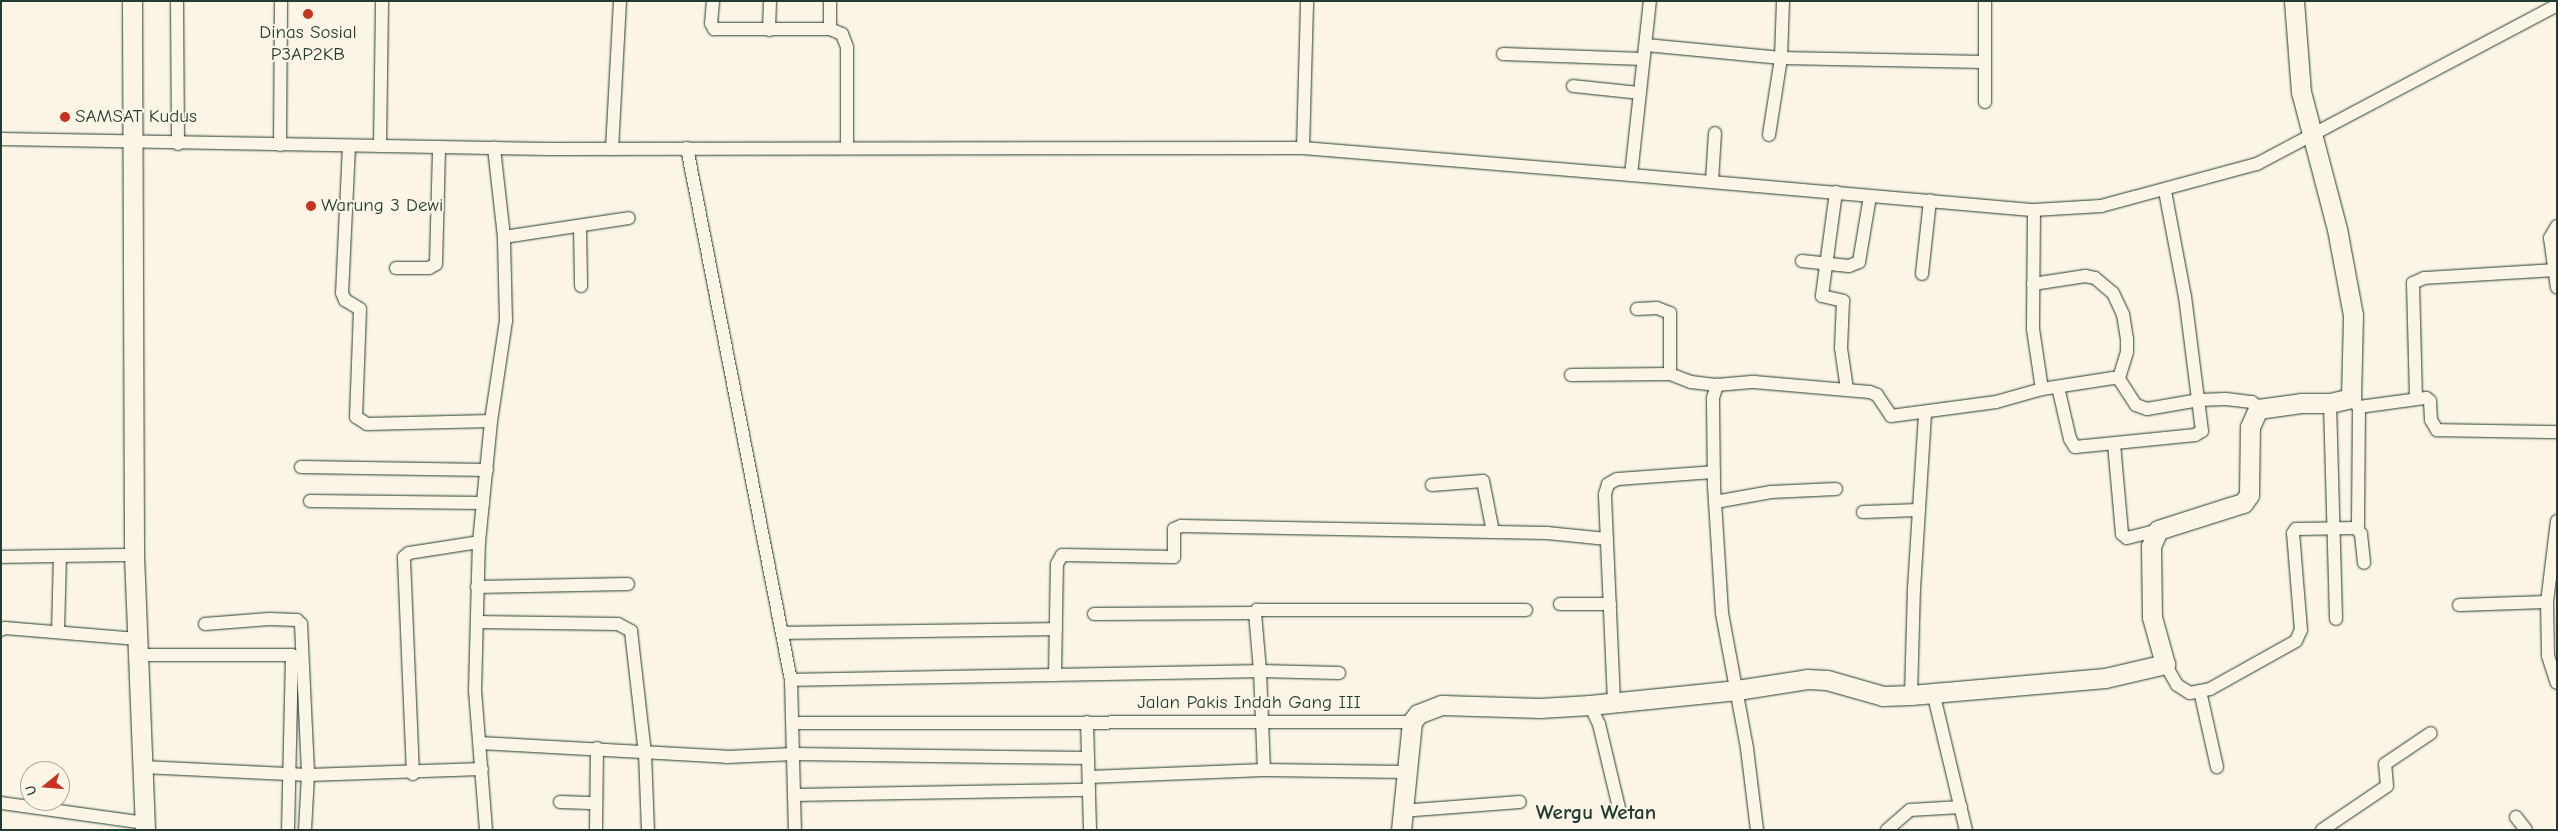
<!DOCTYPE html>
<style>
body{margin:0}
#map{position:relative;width:2558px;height:831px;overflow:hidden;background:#fcf5e5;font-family:"Comic Neue",sans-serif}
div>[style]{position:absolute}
.roads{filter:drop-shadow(0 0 1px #1f3d34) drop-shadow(0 0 1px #1f3d34)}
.street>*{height:12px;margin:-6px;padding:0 6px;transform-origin:6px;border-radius:6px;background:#fcf5e5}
.secondary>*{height:19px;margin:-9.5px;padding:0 9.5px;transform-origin:9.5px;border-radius:9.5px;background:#fcf5e5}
.dots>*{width:14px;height:14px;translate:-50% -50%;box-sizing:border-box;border:2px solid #fcf5e5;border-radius:50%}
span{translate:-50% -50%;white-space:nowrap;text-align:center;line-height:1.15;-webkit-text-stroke:4px #fcf5e5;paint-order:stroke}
.poi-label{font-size:19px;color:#1f3d34}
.left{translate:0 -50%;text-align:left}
.street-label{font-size:19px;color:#1f3d34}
.quarter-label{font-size:21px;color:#1f3d34;font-weight:700}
.frame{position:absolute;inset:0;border:2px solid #1f3d34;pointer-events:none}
.north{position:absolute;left:20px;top:761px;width:50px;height:50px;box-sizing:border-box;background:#fcf5e5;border:1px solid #a4ab9e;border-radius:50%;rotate:253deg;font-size:14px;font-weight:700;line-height:20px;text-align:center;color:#1f3d34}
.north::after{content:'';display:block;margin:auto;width:18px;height:22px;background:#c8321e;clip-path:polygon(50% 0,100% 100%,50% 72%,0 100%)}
</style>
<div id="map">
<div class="roads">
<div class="street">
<div style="left:177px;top:1px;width:143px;rotate:89.6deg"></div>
<div style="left:713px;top:1px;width:22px;rotate:95deg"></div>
<div style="left:711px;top:23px;width:7px;rotate:63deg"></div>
<div style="left:714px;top:29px;width:116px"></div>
<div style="left:830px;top:29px;width:13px;rotate:23deg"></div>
<div style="left:842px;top:34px;width:14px;rotate:69deg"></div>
<div style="left:847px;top:47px;width:101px;rotate:90deg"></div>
<div style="left:830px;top:1px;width:28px;rotate:90deg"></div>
<div style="left:1985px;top:1px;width:61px;rotate:90deg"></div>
<div style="left:769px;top:30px;width:29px;rotate:-88deg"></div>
<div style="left:1646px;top:45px;width:136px;rotate:5.5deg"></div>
<div style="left:1781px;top:58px;width:204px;rotate:1.1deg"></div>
<div style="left:1985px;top:62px;width:40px;rotate:90deg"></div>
<div style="left:1503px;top:54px;width:140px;rotate:2deg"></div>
<div style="left:1573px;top:86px;width:67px;rotate:6deg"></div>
<div style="left:1769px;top:135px;width:78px;rotate:-81.1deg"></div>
<div style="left:1781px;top:58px;width:57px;rotate:-88deg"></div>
<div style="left:1px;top:139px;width:548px;rotate:1.05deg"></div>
<div style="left:549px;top:149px;width:754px;rotate:-0.08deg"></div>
<div style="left:1303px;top:148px;width:147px;rotate:-88.4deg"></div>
<div style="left:280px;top:145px;width:144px;rotate:-89.6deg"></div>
<div style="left:349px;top:146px;width:147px;rotate:92.7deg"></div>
<div style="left:342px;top:293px;width:8px;rotate:67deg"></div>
<div style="left:345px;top:300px;width:17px;rotate:31deg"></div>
<div style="left:360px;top:309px;width:108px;rotate:92.1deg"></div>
<div style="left:356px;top:417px;width:13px;rotate:32deg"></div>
<div style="left:367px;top:424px;width:124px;rotate:-1.4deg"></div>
<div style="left:380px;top:146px;width:145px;rotate:-89.2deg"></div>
<div style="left:687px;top:148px;width:542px;rotate:78.94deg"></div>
<div style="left:791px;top:680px;width:150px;rotate:88.5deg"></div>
<div style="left:1303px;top:148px;width:329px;rotate:4.7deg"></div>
<div style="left:1631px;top:175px;width:175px;rotate:-83.8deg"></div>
<div style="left:612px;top:149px;width:148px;rotate:-86.9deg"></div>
<div style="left:1631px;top:175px;width:405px;rotate:5deg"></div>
<div style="left:2034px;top:210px;width:67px;rotate:-3.4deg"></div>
<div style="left:2101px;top:206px;width:162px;rotate:-15.1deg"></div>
<div style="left:2257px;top:164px;width:340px;rotate:-27.9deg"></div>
<div style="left:1712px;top:181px;width:48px;rotate:-86.4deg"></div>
<div style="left:1836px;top:192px;width:105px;rotate:97.7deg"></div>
<div style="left:1822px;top:296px;width:22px;rotate:13deg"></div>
<div style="left:1843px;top:301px;width:47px;rotate:92.4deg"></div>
<div style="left:1841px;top:348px;width:41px;rotate:81.7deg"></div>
<div style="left:2034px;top:210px;width:119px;rotate:90.5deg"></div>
<div style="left:2033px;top:329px;width:61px;rotate:81.5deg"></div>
<div style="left:580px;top:226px;width:60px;rotate:89deg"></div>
<div style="left:2557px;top:226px;width:14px;rotate:120deg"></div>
<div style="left:2550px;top:238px;width:50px;rotate:82deg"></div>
<div style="left:504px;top:237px;width:126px;rotate:-8.6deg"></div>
<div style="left:1802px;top:261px;width:47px;rotate:6.1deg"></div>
<div style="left:1849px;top:266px;width:11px;rotate:-22deg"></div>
<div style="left:1859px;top:262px;width:67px;rotate:-80.5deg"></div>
<div style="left:396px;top:268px;width:33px"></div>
<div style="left:429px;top:268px;width:8px;rotate:-30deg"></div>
<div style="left:436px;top:264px;width:117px;rotate:-88.5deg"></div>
<div style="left:1922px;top:274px;width:74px;rotate:-83.8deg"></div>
<div style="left:2033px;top:284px;width:53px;rotate:-8.7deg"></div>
<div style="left:2085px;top:276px;width:10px;rotate:11deg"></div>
<div style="left:2095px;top:278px;width:23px;rotate:40deg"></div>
<div style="left:2113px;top:293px;width:23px;rotate:65deg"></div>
<div style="left:2123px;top:314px;width:25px;rotate:81deg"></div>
<div style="left:2127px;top:339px;width:13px;rotate:90deg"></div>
<div style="left:2127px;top:352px;width:28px;rotate:107deg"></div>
<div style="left:1637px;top:309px;width:20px;rotate:-3deg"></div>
<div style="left:1657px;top:308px;width:14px;rotate:21deg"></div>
<div style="left:1670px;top:313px;width:61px;rotate:90deg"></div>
<div style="left:1571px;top:375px;width:99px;rotate:-0.6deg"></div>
<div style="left:1670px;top:374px;width:22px;rotate:21deg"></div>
<div style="left:1691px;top:382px;width:26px;rotate:7deg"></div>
<div style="left:2058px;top:387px;width:53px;rotate:77deg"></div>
<div style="left:2070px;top:439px;width:9px;rotate:58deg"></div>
<div style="left:2075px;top:447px;width:121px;rotate:-5.7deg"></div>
<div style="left:2195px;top:435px;width:8px;rotate:-30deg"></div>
<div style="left:2202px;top:431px;width:135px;rotate:-97.2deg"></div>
<div style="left:2185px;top:297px;width:108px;rotate:-100.7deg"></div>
<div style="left:2416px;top:398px;width:115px;rotate:-91.5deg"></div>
<div style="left:2413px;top:283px;width:12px;rotate:-24deg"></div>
<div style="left:2424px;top:278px;width:130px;rotate:-3.5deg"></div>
<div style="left:2354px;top:402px;width:7px;rotate:45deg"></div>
<div style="left:2359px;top:407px;width:123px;rotate:90.5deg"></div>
<div style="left:2330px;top:403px;width:216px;rotate:88.4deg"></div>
<div style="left:2359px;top:407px;width:68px;rotate:-7.7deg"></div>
<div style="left:2426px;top:398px;width:5px;rotate:37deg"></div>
<div style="left:2430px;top:401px;width:19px;rotate:87deg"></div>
<div style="left:2431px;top:420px;width:12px;rotate:59deg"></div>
<div style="left:2437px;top:430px;width:120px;rotate:1deg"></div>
<div style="left:2114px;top:444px;width:90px;rotate:84.9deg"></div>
<div style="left:2122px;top:534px;width:6px;rotate:39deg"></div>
<div style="left:2127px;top:538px;width:32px;rotate:-14deg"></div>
<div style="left:301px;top:467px;width:186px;rotate:0.9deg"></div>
<div style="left:1432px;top:485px;width:51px;rotate:-4.5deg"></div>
<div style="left:1483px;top:481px;width:52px;rotate:78.9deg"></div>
<div style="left:310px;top:501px;width:173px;rotate:0.7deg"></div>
<div style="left:1715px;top:502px;width:57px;rotate:-10.1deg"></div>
<div style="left:1771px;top:492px;width:65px;rotate:-2.6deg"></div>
<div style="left:1863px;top:512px;width:56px;rotate:-2deg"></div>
<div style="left:2557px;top:521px;width:82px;rotate:97deg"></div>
<div style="left:2547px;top:602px;width:54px;rotate:88.9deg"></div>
<div style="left:2548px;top:656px;width:28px;rotate:72deg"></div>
<div style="left:1px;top:557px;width:133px;rotate:-0.9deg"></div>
<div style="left:477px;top:587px;width:151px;rotate:-1.1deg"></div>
<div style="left:1560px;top:604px;width:50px"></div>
<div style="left:2459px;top:605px;width:88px;rotate:-2deg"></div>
<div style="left:1094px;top:614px;width:161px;rotate:-0.4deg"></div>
<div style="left:477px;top:622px;width:141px;rotate:0.8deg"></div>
<div style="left:618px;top:624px;width:15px;rotate:28deg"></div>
<div style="left:631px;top:631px;width:123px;rotate:83.5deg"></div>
<div style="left:645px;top:753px;width:77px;rotate:87.8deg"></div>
<div style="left:205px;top:624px;width:64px;rotate:-4.5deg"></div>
<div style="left:269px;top:619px;width:28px;rotate:2deg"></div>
<div style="left:297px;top:620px;width:6px;rotate:45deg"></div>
<div style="left:301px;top:624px;width:151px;rotate:87.3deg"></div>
<div style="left:308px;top:775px;width:55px;rotate:93.1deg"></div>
<div style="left:1px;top:630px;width:4px;rotate:-27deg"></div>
<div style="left:5px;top:628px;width:133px;rotate:4.7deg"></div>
<div style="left:58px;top:632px;width:76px;rotate:-88.5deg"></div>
<div style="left:782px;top:633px;width:274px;rotate:-0.8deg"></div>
<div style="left:139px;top:655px;width:153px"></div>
<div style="left:292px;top:655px;width:175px;rotate:91.3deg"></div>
<div style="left:2165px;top:664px;width:24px;rotate:60deg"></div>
<div style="left:2177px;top:685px;width:15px;rotate:32deg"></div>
<div style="left:2190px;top:693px;width:20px;rotate:-11deg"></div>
<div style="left:2210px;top:689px;width:98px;rotate:-29.2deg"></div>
<div style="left:2296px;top:641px;width:12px;rotate:-66deg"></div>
<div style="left:2301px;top:630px;width:97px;rotate:-94.7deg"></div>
<div style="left:2293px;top:533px;width:5px;rotate:-53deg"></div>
<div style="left:2296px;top:529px;width:60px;rotate:-1deg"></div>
<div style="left:2356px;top:528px;width:8px;rotate:50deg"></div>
<div style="left:2361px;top:534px;width:29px;rotate:84deg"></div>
<div style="left:1339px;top:673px;width:79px;rotate:-178.5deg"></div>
<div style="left:1260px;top:671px;width:99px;rotate:87.7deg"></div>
<div style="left:1264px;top:770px;width:141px;rotate:0.8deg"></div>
<div style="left:1055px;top:675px;width:111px;rotate:-89deg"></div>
<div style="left:1057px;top:564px;width:10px;rotate:-61deg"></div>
<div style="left:1062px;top:555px;width:112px;rotate:1deg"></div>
<div style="left:1174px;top:557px;width:28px;rotate:-90deg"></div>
<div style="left:1174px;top:529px;width:8px;rotate:-23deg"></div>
<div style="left:1181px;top:526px;width:366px;rotate:1.1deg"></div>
<div style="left:1547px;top:533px;width:60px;rotate:5.7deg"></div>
<div style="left:791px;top:680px;width:469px;rotate:-1.1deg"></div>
<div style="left:1260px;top:671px;width:58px;rotate:-94.9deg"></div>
<div style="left:1255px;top:613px;width:4px;rotate:-56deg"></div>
<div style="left:1257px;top:610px;width:269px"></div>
<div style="left:2200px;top:691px;width:78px;rotate:77.4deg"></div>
<div style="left:1933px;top:692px;width:142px;rotate:76.6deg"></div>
<div style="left:1911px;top:695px;width:106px;rotate:-88.4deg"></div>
<div style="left:1914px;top:589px;width:176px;rotate:-86.4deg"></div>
<div style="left:1614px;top:702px;width:208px;rotate:-92.5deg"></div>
<div style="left:1605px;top:494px;width:10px;rotate:-73deg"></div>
<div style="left:1608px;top:484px;width:10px;rotate:-29deg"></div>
<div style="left:1617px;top:479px;width:97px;rotate:-4.1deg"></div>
<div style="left:1590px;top:705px;width:21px;rotate:65deg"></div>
<div style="left:1599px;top:724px;width:90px;rotate:76.6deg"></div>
<div style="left:1087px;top:722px;width:108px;rotate:88.4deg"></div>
<div style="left:794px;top:723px;width:618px;rotate:-0.09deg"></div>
<div style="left:480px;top:743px;width:247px;rotate:3.2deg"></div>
<div style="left:727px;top:757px;width:67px;rotate:-2.6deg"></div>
<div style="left:794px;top:754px;width:294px;rotate:0.8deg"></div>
<div style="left:143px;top:767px;width:165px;rotate:2.8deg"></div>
<div style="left:308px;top:775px;width:174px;rotate:-2deg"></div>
<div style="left:413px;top:774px;width:217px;rotate:-92.4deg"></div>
<div style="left:404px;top:557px;width:6px;rotate:-39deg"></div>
<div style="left:409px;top:553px;width:71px;rotate:-8.9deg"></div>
<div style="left:1089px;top:777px;width:175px;rotate:-2.3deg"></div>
<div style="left:794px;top:795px;width:295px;rotate:-1deg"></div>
<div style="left:560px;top:802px;width:36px;rotate:2deg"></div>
<div style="left:1px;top:803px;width:145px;rotate:7.9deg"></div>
<div style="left:1401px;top:811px;width:119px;rotate:-4.3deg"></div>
<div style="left:2516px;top:817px;width:16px;rotate:52deg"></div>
<div style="left:486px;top:830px;width:139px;rotate:-94.5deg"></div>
<div style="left:475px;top:691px;width:149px;rotate:-88.5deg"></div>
<div style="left:479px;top:542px;width:122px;rotate:-84.3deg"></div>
<div style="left:491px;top:421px;width:101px;rotate:-81.5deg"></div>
<div style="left:506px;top:321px;width:84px;rotate:-91.4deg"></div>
<div style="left:504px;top:237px;width:90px;rotate:-96.4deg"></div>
<div style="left:596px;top:830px;width:82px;rotate:-89.3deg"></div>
<div style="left:1757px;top:830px;width:83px;rotate:-97deg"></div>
<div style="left:1747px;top:748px;width:137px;rotate:-100.5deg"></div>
<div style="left:1722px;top:613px;width:128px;rotate:-93.6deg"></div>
<div style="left:1714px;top:485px;width:87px;rotate:-90.7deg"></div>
<div style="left:1713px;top:398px;width:14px;rotate:-73deg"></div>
<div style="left:1717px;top:385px;width:37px;rotate:-5deg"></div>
<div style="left:1754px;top:382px;width:116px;rotate:4.9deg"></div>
<div style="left:1870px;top:392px;width:8px;rotate:23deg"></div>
<div style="left:1877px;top:395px;width:25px;rotate:56deg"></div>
<div style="left:1891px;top:416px;width:106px;rotate:-7.6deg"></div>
<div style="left:1996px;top:402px;width:48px;rotate:-15.8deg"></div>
<div style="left:2042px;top:389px;width:72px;rotate:-8.8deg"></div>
<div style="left:2113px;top:378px;width:6px;rotate:9deg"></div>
<div style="left:2119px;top:379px;width:31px;rotate:57deg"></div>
<div style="left:2136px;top:405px;width:12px;rotate:20deg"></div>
<div style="left:2147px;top:409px;width:53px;rotate:-9.8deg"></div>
<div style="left:2199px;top:400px;width:27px;rotate:-2deg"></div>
<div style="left:2226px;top:399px;width:26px;rotate:7deg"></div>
<div style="left:2252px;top:402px;width:9px;rotate:49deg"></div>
<div style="left:1887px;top:830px;width:30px;rotate:-41deg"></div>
<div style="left:1910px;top:810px;width:51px;rotate:-3.4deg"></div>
<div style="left:2322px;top:830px;width:78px;rotate:-34.1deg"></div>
<div style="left:2387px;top:786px;width:22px;rotate:-95deg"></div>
<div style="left:2385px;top:764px;width:55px;rotate:-34deg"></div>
</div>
<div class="secondary">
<div style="left:132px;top:1px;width:554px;rotate:89.79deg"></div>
<div style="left:134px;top:555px;width:275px;rotate:87.7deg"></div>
<div style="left:1401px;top:830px;width:109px;rotate:-84.2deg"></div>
<div style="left:1412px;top:722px;width:10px;rotate:-53deg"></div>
<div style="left:1418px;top:714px;width:26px;rotate:-21deg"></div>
<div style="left:1442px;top:705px;width:98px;rotate:1.8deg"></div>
<div style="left:1540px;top:708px;width:50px;rotate:-3.4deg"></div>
<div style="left:1590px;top:705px;width:148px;rotate:-5.8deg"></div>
<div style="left:1737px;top:690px;width:71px;rotate:-8.9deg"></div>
<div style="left:1807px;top:679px;width:20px;rotate:3deg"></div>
<div style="left:1827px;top:680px;width:58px;rotate:15.9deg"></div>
<div style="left:1883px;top:696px;width:28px;rotate:-2deg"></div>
<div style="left:1911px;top:695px;width:195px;rotate:-5deg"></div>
<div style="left:2105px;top:678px;width:62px;rotate:-13.1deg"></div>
<div style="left:2165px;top:664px;width:49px;rotate:-105.5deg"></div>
<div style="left:2152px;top:617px;width:71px;rotate:-90.8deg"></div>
<div style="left:2151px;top:546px;width:17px;rotate:-66deg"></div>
<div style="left:2158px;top:530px;width:76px;rotate:-17.7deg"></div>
<div style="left:2230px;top:507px;width:14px;rotate:-17deg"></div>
<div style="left:2243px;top:503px;width:10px;rotate:-53deg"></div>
<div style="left:2249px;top:495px;width:68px;rotate:-89.2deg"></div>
<div style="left:2250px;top:427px;width:20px;rotate:-66deg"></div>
<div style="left:2258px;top:409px;width:43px;rotate:-7.9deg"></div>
<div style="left:2301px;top:403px;width:29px"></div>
<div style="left:2330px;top:403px;width:22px;rotate:-13deg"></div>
<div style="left:2351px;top:398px;width:83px;rotate:-88.6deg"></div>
<div style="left:2353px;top:315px;width:87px;rotate:-100.5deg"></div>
<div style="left:2337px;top:229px;width:142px;rotate:-104.7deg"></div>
<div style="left:2301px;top:92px;width:91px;rotate:-94.4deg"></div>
</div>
</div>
<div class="dots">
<div style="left:308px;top:14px;background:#c8321e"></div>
<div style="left:65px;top:117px;background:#c8321e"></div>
<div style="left:311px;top:206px;background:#c8321e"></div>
</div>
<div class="poi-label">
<span style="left:308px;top:44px">Dinas Sosial<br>P3AP2KB</span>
<span class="left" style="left:75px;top:117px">SAMSAT Kudus</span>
<span class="left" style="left:321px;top:206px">Warung 3 Dewi</span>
</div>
<div class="street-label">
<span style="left:1249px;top:703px">Jalan Pakis Indah Gang III</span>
</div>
<div class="quarter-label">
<span style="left:1596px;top:812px">Wergu Wetan</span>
</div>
<div class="frame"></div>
<div class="north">U</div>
</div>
